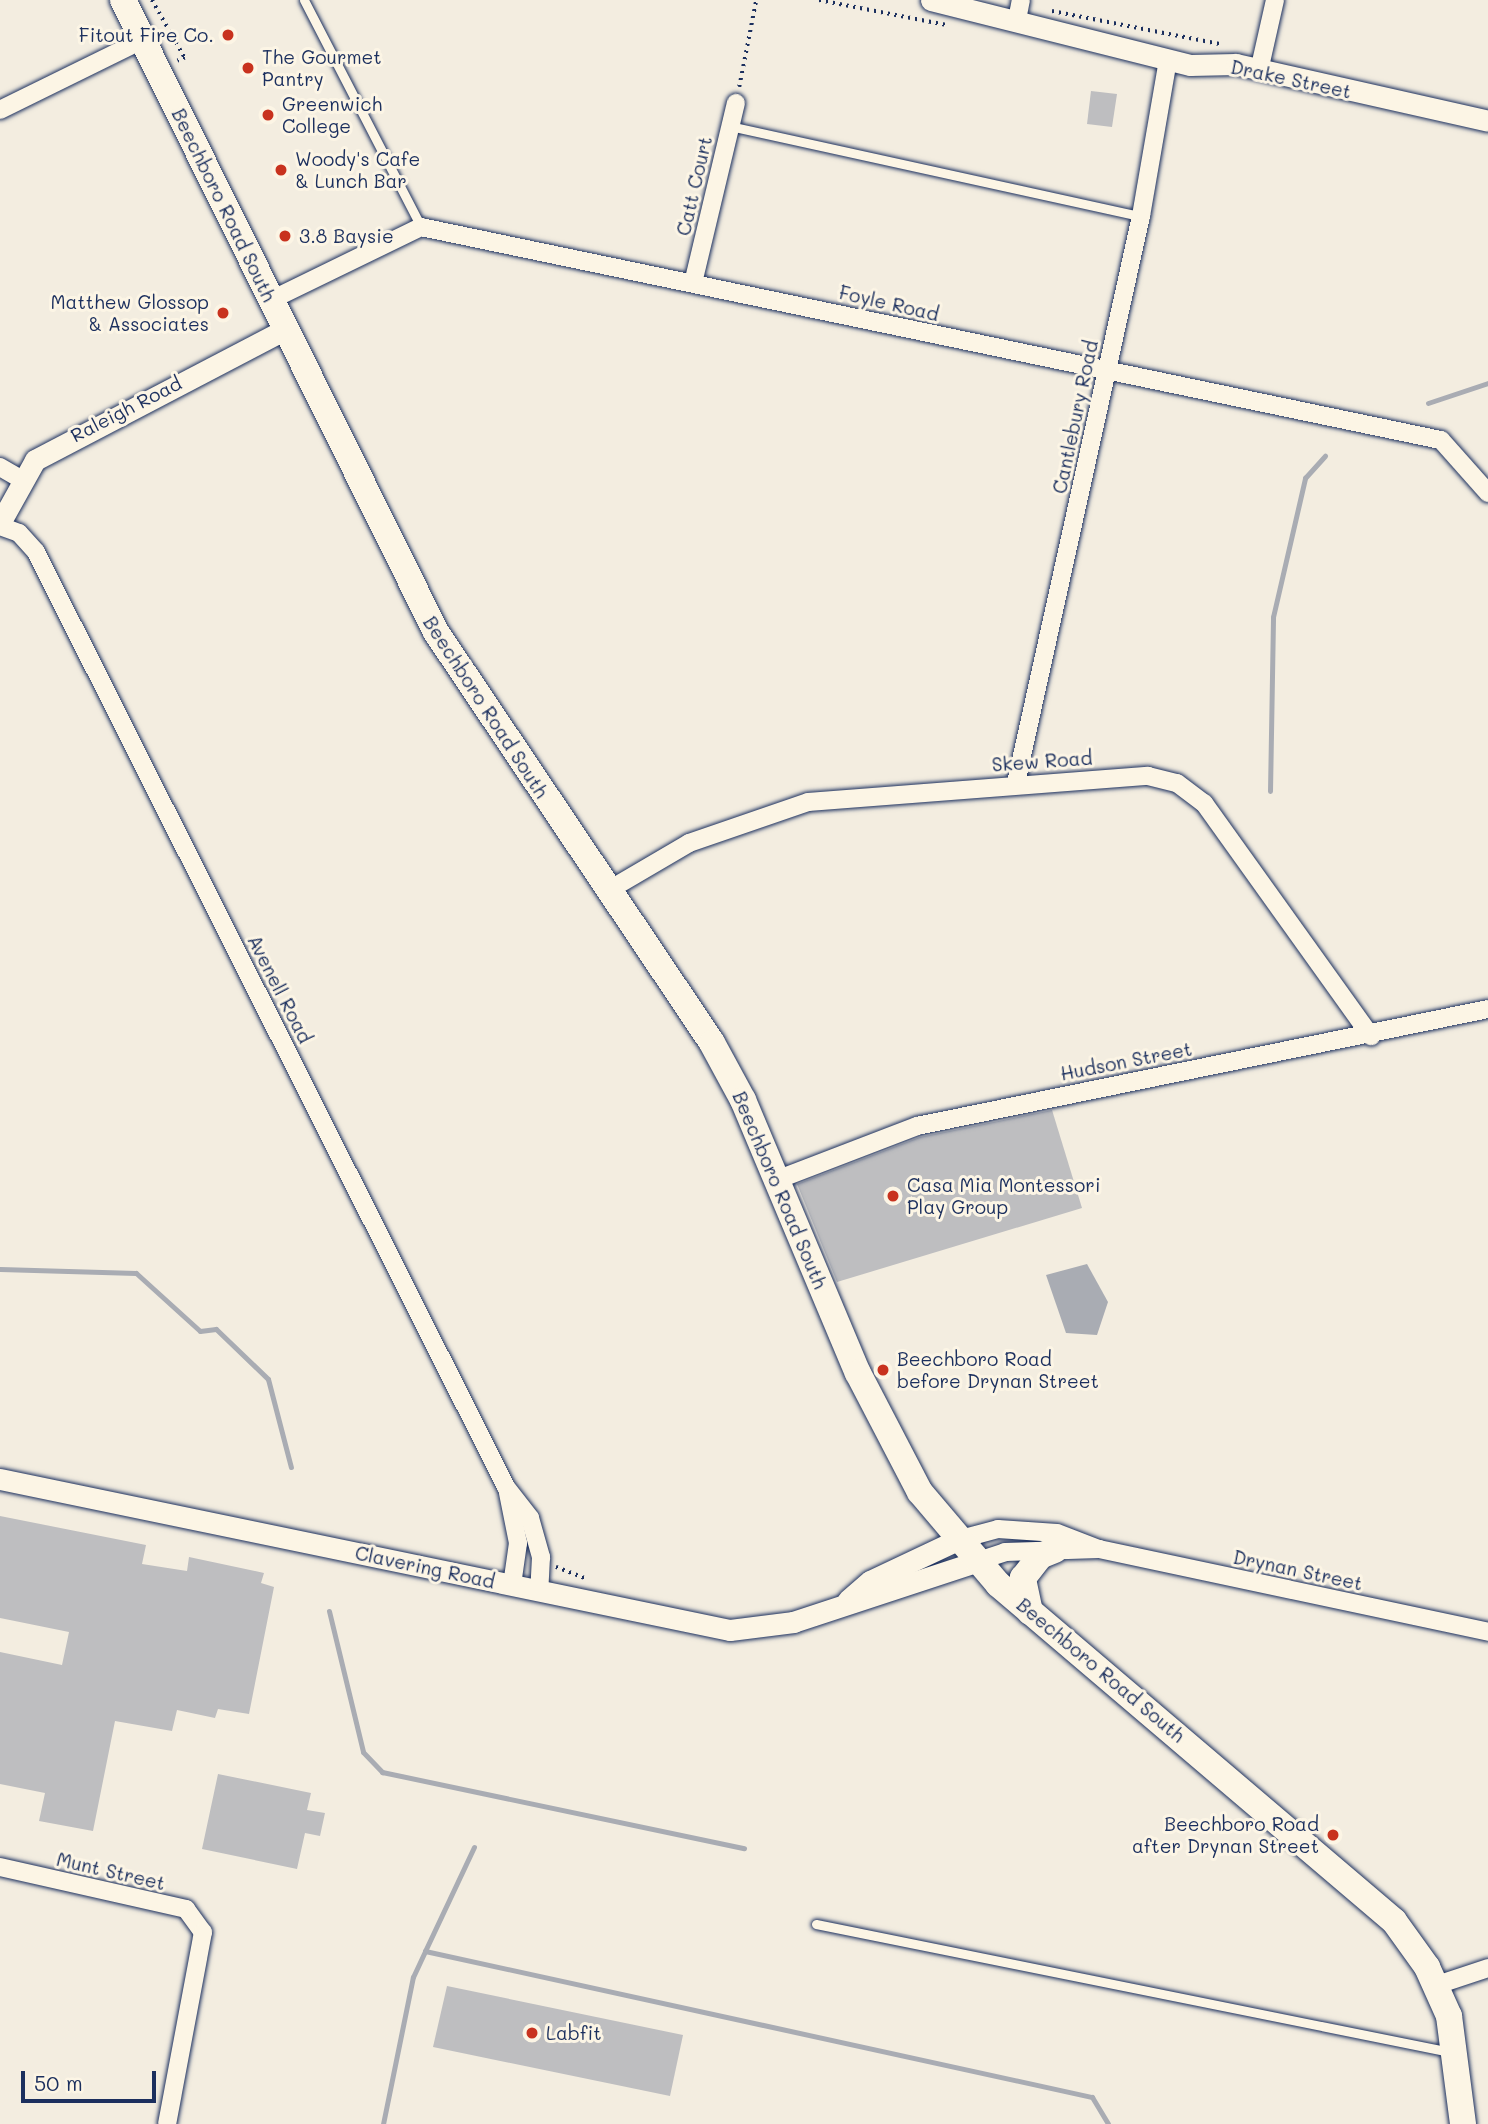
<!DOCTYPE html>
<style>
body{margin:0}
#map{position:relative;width:1488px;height:2124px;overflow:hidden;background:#f3ede0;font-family:Mali,sans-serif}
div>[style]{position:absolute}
.water>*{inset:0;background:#a9acb3}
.stream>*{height:5px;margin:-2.5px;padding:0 2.5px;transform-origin:2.5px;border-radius:2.5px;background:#a9acb3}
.building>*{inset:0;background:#bebec0}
.path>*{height:3.5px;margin-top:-1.75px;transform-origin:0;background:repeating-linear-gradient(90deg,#1b2f5e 0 2px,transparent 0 7px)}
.roads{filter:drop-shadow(0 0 2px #1b2f5e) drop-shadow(0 0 2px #1b2f5e)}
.service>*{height:9px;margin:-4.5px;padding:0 4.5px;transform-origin:4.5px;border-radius:4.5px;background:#fcf5e5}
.minor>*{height:18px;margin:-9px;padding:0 9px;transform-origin:9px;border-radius:9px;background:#fcf5e5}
.tertiary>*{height:21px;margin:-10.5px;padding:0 10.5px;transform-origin:10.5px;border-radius:10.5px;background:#fcf5e5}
.primary>*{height:26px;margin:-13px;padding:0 13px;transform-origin:13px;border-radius:13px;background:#fcf5e5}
.dots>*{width:19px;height:19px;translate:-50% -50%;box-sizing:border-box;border:4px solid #fcf5e5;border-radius:50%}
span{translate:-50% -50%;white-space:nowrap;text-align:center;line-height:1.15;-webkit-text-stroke:6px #fcf5e5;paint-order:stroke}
.poi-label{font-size:19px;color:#1b2f5e}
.right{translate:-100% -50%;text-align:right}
.left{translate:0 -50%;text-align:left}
.street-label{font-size:19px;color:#1b2f5e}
.scale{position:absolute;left:21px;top:2071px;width:135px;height:32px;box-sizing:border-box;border:4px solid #1b2f5e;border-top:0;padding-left:9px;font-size:21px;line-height:24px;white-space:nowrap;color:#1b2f5e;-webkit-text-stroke:5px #fcf5e5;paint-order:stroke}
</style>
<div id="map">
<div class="water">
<div style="clip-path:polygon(1087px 1264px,1108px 1302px,1097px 1335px,1066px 1333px,1046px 1275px)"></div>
</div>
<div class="stream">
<div style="left:1428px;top:403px;width:63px;rotate:-18.4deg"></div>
<div style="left:1270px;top:791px;width:174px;rotate:-89deg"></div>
<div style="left:1273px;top:617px;width:143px;rotate:-77deg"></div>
<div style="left:1305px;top:478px;width:30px;rotate:-48deg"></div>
<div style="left:0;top:1269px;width:136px;rotate:1.7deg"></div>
<div style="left:136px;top:1273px;width:86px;rotate:42.2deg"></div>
<div style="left:200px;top:1331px;width:16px;rotate:-7deg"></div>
<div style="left:216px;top:1329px;width:72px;rotate:43.9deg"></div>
<div style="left:268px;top:1379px;width:91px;rotate:75.4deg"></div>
<div style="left:329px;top:1611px;width:145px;rotate:76.4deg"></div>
<div style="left:363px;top:1752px;width:28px;rotate:46deg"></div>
<div style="left:382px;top:1772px;width:370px;rotate:11.9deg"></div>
<div style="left:474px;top:1847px;width:115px;rotate:115.2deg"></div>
<div style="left:425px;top:1951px;width:683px;rotate:12.35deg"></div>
<div style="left:1092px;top:2097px;width:31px;rotate:59deg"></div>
<div style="left:383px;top:2124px;width:150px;rotate:-78.5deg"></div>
<div style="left:413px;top:1977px;width:29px;rotate:-65deg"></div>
</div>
<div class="building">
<div style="clip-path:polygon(1091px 91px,1117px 94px,1112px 127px,1087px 124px)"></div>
<div style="clip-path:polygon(1052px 1110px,1082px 1208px,837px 1282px,797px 1184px,920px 1137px)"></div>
<div style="clip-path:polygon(0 1516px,146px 1545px,142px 1564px,187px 1571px,189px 1557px,264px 1573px,261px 1583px,274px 1587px,249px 1714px,218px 1709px,215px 1718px,177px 1710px,172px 1731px,115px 1721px,93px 1831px,39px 1821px,45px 1793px,0 1784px,0 1652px,62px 1665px,69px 1632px,0 1618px)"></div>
<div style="clip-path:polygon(218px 1774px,311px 1793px,307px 1810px,325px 1813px,320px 1836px,305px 1833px,297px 1869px,202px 1849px)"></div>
<div style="clip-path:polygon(447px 1986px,683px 2035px,670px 2096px,433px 2047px)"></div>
</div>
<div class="path">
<div style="left:152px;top:0;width:67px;rotate:60.4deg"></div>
<div style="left:185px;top:58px;width:8px;rotate:157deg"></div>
<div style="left:819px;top:0;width:129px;rotate:11.1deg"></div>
<div style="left:1052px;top:11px;width:171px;rotate:11.1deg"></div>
<div style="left:739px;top:87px;width:89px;rotate:-78.9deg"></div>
<div style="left:556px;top:1567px;width:31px;rotate:21deg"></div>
</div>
<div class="roads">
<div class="service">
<div style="left:304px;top:0;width:255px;rotate:62.7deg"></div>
<div style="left:730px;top:126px;width:421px;rotate:12.4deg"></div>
<div style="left:816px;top:1924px;width:647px;rotate:11.41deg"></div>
</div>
<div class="minor">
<div style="left:1017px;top:20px;width:20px;rotate:-79deg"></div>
<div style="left:1259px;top:71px;width:73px;rotate:-77.3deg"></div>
<div style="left:0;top:110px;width:158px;rotate:-26.2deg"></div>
<div style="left:694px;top:279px;width:181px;rotate:-76.6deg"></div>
<div style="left:271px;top:300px;width:167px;rotate:-26deg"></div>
<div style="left:421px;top:227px;width:1042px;rotate:11.8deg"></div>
<div style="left:1441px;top:440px;width:71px;rotate:48.4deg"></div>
<div style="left:0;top:467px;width:22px;rotate:30deg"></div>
<div style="left:0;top:526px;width:20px;rotate:20deg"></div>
<div style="left:19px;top:533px;width:25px;rotate:48deg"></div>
<div style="left:36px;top:552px;width:1046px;rotate:63.31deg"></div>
<div style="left:506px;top:1487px;width:39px;rotate:52deg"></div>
<div style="left:530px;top:1518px;width:41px;rotate:74.2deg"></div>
<div style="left:541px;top:1557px;width:34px;rotate:93deg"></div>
<div style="left:1016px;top:783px;width:581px;rotate:-77.57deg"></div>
<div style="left:1141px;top:216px;width:158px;rotate:-80.2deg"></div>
<div style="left:609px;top:890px;width:93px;rotate:-30.4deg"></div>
<div style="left:689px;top:843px;width:126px;rotate:-19deg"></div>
<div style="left:808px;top:802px;width:341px;rotate:-4.4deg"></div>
<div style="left:1148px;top:776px;width:30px;rotate:14deg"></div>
<div style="left:1177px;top:783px;width:34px;rotate:37deg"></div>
<div style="left:1204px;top:803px;width:287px;rotate:54.4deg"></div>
<div style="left:779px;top:1179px;width:148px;rotate:-21deg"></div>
<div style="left:917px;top:1126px;width:583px;rotate:-11.58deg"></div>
<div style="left:508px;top:1493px;width:51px;rotate:78.7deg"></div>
<div style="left:518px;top:1543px;width:42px;rotate:98.1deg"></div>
<div style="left:957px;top:1540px;width:42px;rotate:-15deg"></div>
<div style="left:998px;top:1529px;width:59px;rotate:3.9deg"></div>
<div style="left:1057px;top:1533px;width:45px;rotate:20.9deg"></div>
<div style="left:1099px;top:1549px;width:398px;rotate:12deg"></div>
<div style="left:975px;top:1562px;width:32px;rotate:-18deg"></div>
<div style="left:1005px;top:1552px;width:94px;rotate:-1.8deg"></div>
<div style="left:0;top:1867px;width:191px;rotate:12.7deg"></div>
<div style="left:186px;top:1909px;width:29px;rotate:54deg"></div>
<div style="left:203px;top:1932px;width:195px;rotate:100.6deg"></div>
<div style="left:1437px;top:1985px;width:54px;rotate:-18.4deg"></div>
</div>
<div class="tertiary">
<div style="left:931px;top:0;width:267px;rotate:14.1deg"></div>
<div style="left:1190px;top:65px;width:46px;rotate:-1.2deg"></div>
<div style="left:1236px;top:64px;width:258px;rotate:12.7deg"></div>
<div style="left:0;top:523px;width:72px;rotate:-60.9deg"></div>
<div style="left:35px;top:460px;width:281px;rotate:-27.6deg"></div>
<div style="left:0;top:1479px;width:745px;rotate:11.69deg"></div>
<div style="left:730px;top:1630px;width:64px;rotate:-7.2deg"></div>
<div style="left:793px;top:1622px;width:192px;rotate:-18.2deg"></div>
<div style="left:848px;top:1600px;width:29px;rotate:-41deg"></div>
<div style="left:870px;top:1581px;width:96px;rotate:-25.2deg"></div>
</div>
<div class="primary">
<div style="left:123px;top:0;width:705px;rotate:63.65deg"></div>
<div style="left:436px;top:632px;width:495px;rotate:56.1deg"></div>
<div style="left:712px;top:1043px;width:65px;rotate:61.5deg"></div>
<div style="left:743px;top:1100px;width:296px;rotate:67.2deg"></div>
<div style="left:858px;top:1373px;width:134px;rotate:62.5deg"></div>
<div style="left:920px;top:1492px;width:121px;rotate:49.7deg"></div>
<div style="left:998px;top:1584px;width:520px;rotate:40.4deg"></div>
<div style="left:1394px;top:1921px;width:57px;rotate:54.3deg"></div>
<div style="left:1427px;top:1967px;width:54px;rotate:65.8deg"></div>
<div style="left:1449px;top:2016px;width:109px;rotate:82.6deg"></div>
<div style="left:1030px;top:1612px;width:35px;rotate:-102deg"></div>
<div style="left:1023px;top:1578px;width:28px;rotate:-52deg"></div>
<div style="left:1040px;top:1556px;width:16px;rotate:-22deg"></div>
</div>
</div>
<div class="dots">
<div style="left:228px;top:35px;background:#c8321e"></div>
<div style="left:248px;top:68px;background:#c8321e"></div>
<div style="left:268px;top:115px;background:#c8321e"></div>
<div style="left:281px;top:170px;background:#c8321e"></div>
<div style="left:285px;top:236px;background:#c8321e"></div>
<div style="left:223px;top:313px;background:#c8321e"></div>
<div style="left:893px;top:1196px;background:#c8321e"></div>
<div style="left:883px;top:1370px;background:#c8321e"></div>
<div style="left:1333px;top:1835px;background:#c8321e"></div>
<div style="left:532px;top:2033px;background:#c8321e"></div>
</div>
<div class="poi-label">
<span class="right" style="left:214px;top:35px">Fitout Fire Co.</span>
<span class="left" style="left:262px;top:68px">The Gourmet<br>Pantry</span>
<span class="left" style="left:282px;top:115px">Greenwich<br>College</span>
<span class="left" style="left:295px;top:170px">Woody's Cafe<br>&amp; Lunch Bar</span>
<span class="left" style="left:299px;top:236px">3.8 Baysie</span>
<span class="right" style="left:209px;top:313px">Matthew Glossop<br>&amp; Associates</span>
<span class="left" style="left:907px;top:1196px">Casa Mia Montessori<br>Play Group</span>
<span class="left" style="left:897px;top:1370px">Beechboro Road<br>before Drynan Street</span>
<span class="right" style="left:1319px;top:1835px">Beechboro Road<br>after Drynan Street</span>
<span class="left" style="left:546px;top:2033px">Labfit</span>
</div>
<div class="street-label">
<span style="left:1291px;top:79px;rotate:12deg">Drake Street</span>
<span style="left:694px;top:186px;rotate:-77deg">Catt Court</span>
<span style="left:224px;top:205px;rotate:64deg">Beechboro Road South</span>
<span style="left:889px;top:303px;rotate:13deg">Foyle Road</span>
<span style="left:126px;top:409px;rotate:-27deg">Raleigh Road</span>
<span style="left:1075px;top:417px;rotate:-78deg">Cantlebury Road</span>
<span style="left:486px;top:707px;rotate:57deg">Beechboro Road South</span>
<span style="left:1042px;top:761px;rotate:-4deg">Skew Road</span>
<span style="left:280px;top:989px;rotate:63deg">Avenell Road</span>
<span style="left:1126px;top:1061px;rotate:-11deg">Hudson Street</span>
<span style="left:780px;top:1190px;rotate:67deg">Beechboro Road South</span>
<span style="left:425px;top:1567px;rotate:12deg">Clavering Road</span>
<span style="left:1298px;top:1570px;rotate:12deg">Drynan Street</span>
<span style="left:1101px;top:1670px;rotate:40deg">Beechboro Road South</span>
<span style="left:111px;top:1871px;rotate:13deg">Munt Street</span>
</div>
<div class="scale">50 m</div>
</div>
